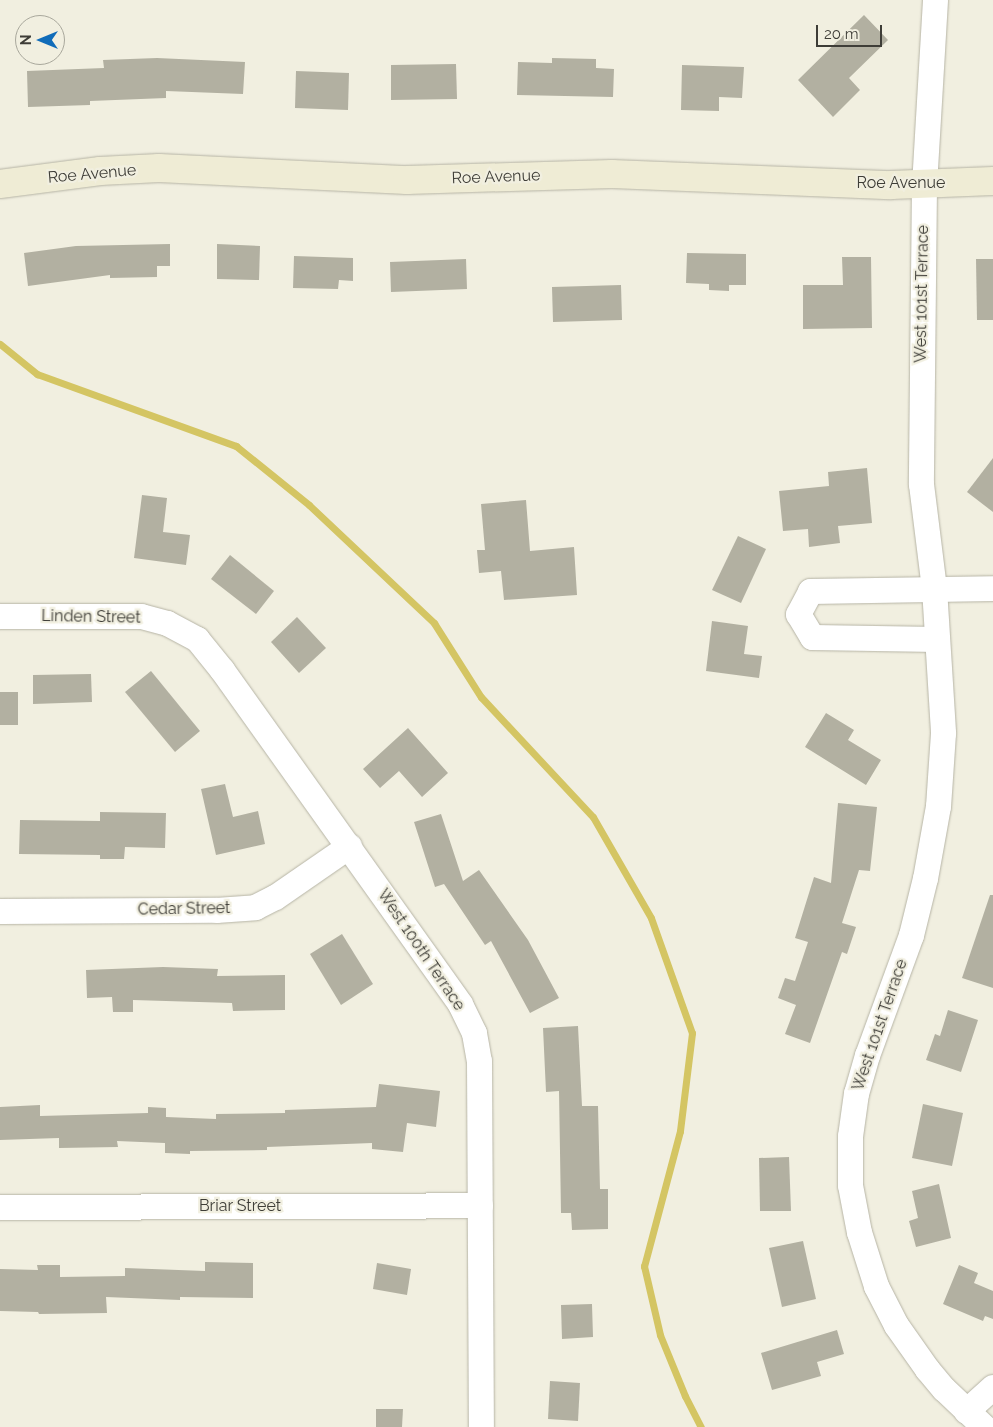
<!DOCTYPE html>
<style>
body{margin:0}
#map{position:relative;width:993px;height:1427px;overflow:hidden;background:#f1efe0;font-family:Raleway,sans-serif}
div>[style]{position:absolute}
.stream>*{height:7px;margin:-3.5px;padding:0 3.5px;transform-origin:3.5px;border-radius:3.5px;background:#d4c563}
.building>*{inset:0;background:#b2b0a1}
.roads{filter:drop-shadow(0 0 1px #b6b4a5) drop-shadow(0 0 1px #b6b4a5)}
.street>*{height:25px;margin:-12.5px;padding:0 12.5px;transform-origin:12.5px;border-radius:12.5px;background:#fff}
.secondary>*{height:28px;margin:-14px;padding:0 14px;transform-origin:14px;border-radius:14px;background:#efecd5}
span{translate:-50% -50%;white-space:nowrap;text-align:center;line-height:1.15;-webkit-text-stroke:4.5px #f1efe0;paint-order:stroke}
.street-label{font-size:16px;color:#3e3d37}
.north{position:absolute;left:15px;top:15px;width:50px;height:50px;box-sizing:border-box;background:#f1efe0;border:1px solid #a9a89c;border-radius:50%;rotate:270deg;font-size:14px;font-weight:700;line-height:20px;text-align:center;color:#3e3d37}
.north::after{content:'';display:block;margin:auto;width:18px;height:22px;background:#106cb9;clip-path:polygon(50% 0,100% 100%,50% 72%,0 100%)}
.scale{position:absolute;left:816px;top:25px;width:66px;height:22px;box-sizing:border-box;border:2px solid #3e3d37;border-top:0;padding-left:6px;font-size:15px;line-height:18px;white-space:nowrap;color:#3e3d37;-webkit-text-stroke:4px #f1efe0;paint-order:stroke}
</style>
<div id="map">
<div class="stream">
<div style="left:0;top:344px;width:48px;rotate:39deg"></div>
<div style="left:37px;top:374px;width:212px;rotate:19.9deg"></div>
<div style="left:236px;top:446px;width:94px;rotate:38.9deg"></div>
<div style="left:309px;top:505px;width:172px;rotate:43.3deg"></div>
<div style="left:434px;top:623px;width:88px;rotate:57.6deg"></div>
<div style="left:481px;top:697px;width:164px;rotate:47deg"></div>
<div style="left:593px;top:817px;width:116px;rotate:60.1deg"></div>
<div style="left:651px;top:918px;width:122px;rotate:70.4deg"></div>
<div style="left:692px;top:1033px;width:99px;rotate:97deg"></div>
<div style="left:680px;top:1131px;width:140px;rotate:104.9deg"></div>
<div style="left:644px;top:1266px;width:71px;rotate:76.9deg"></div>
<div style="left:660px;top:1335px;width:66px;rotate:67.7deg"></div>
<div style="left:685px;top:1396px;width:35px;rotate:63deg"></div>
</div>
<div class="building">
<div style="clip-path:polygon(864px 15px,888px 40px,849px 78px,860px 90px,833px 117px,798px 80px)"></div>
<div style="clip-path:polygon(157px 58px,245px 62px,243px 94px,166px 91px,166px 98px,90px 101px,90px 105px,28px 107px,27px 71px,104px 68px,103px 60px)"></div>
<div style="clip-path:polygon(552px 58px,596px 59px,596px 68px,614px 69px,613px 97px,517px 95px,518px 62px,552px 63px)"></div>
<div style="clip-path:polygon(456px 64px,457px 99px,391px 100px,391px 65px)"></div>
<div style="clip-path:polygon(682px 65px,744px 67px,742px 98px,719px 97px,719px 111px,681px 110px)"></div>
<div style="clip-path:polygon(296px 71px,349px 73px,348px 110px,295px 108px)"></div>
<div style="clip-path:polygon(170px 244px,170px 266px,157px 266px,157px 277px,110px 278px,110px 275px,28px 286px,24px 253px,76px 246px)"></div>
<div style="clip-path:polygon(217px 244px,260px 246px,259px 280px,217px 279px)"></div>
<div style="clip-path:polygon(687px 253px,746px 254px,746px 285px,729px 285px,729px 291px,709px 290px,709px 284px,686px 283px)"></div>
<div style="clip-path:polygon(294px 256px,353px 258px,353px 281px,339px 280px,338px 289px,293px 288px)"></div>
<div style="clip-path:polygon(842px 257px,871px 257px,872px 328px,803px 329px,803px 285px,843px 285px)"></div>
<div style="clip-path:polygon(466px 259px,467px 289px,391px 292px,390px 262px)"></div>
<div style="clip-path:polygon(976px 259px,993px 259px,993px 320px,977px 320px)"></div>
<div style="clip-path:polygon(621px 285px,622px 320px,553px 322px,552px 287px)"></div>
<div style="clip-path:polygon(993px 458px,993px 512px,967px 492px)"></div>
<div style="clip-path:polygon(867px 468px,872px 523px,838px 526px,840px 543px,809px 547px,808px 529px,783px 531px,779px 491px,829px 486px,828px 472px)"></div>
<div style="clip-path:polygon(142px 495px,167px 498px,163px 532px,190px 535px,186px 565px,134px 558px)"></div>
<div style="clip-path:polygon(526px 500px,530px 551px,574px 547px,577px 595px,504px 600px,501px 571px,479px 573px,477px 550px,485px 550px,481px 504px)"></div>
<div style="clip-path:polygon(738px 536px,766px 549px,741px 603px,712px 590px)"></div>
<div style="clip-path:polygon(230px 555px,274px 591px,256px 614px,211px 579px)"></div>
<div style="clip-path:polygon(297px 617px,326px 648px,299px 673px,271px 642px)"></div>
<div style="clip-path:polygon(712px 621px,748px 626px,744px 654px,762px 656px,759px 678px,706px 671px)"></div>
<div style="clip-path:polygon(151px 671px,200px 731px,175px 752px,125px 692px)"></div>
<div style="clip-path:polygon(91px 674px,92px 702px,33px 704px,33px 675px)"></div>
<div style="clip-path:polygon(0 692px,18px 692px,18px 725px,0 725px)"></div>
<div style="clip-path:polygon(826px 713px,854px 730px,848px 740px,881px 760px,866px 785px,805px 747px)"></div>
<div style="clip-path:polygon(408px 728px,448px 773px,422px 797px,399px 771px,380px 788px,363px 769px)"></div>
<div style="clip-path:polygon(225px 784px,233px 817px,258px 811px,265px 844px,216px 855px,201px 789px)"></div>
<div style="clip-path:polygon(838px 803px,877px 807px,870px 871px,859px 870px,842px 923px,856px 927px,847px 954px,842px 952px,810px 1043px,785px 1034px,796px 1005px,778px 998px,785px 978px,795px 981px,808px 942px,795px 938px,814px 877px,831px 883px)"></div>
<div style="clip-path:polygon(100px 812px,166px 813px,165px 848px,125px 847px,124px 859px,100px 859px,100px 855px,19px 854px,20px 820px,100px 821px)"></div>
<div style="clip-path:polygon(441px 814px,463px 881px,479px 870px,528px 940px,559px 998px,530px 1013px,491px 941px,485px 945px,444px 884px,435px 887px,414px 822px)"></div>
<div style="clip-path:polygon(990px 895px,993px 895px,993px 988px,962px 978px)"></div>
<div style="clip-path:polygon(342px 934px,373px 984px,341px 1005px,310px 954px)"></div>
<div style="clip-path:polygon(163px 967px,218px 969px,217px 976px,285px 975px,285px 1010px,233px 1011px,232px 1003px,133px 1000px,133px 1012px,113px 1012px,112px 997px,87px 998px,86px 970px)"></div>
<div style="clip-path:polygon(948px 1010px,978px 1020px,961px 1072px,926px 1060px,935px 1034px,940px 1036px)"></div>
<div style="clip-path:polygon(578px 1026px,582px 1106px,598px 1106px,600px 1189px,608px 1189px,608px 1229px,572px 1230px,571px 1213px,561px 1213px,559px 1091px,546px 1092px,543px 1028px)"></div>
<div style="clip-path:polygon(379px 1084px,440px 1091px,436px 1127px,407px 1123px,403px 1152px,372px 1149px,372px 1143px,267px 1147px,267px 1150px,190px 1151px,190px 1154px,165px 1153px,165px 1143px,117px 1141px,118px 1147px,59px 1148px,59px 1138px,0 1140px,0 1107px,40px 1105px,40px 1116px,148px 1113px,148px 1107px,166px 1108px,166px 1117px,216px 1119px,216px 1114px,285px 1113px,285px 1110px,376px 1107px)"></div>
<div style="clip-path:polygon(923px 1104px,963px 1113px,952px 1166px,912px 1158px)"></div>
<div style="clip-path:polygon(789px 1157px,791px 1211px,760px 1211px,759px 1158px)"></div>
<div style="clip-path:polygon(939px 1184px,951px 1238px,916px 1247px,909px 1221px,918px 1218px,912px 1191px)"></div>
<div style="clip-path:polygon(803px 1241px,816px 1299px,782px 1307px,769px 1248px)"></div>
<div style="clip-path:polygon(205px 1262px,253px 1263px,253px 1298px,180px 1297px,180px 1300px,106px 1297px,107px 1313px,39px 1314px,38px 1312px,0 1311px,0 1269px,38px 1270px,37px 1265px,60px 1265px,60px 1277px,125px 1276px,125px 1268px,205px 1271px)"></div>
<div style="clip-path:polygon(377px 1263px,411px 1269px,407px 1295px,373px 1289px)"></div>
<div style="clip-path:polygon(959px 1265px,978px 1273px,974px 1283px,993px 1291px,993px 1319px,985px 1316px,983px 1321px,943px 1304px)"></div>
<div style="clip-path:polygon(592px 1304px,593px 1337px,562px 1339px,561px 1305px)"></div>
<div style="clip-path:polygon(837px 1330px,844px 1354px,817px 1362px,821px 1376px,772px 1390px,761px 1353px)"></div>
<div style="clip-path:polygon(550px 1381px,580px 1383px,578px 1421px,548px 1419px)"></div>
<div style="clip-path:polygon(376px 1409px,403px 1409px,402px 1427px,376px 1427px)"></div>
</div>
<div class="roads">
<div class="street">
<div style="left:935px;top:0;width:184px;rotate:93.4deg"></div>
<div style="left:924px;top:184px;width:300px;rotate:90.6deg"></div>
<div style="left:921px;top:484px;width:105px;rotate:82.9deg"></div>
<div style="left:934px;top:588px;width:145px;rotate:86.4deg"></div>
<div style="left:943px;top:733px;width:73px;rotate:93.9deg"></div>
<div style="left:938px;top:806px;width:73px;rotate:100.2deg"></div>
<div style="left:925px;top:878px;width:59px;rotate:103.8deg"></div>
<div style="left:911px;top:935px;width:128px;rotate:110.1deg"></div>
<div style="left:867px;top:1055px;width:40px;rotate:106deg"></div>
<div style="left:856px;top:1093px;width:43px;rotate:97.9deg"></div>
<div style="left:850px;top:1136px;width:49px;rotate:90deg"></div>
<div style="left:850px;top:1185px;width:48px;rotate:79.2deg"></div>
<div style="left:859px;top:1232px;width:57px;rotate:72.5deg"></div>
<div style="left:876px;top:1286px;width:44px;rotate:62.9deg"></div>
<div style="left:896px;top:1325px;width:54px;rotate:54.8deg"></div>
<div style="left:927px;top:1369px;width:26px;rotate:50deg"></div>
<div style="left:944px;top:1389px;width:55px;rotate:43.5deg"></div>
<div style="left:0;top:616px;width:141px"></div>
<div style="left:141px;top:616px;width:27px;rotate:15deg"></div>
<div style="left:167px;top:623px;width:34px;rotate:28deg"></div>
<div style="left:197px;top:639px;width:40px;rotate:51deg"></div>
<div style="left:222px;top:670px;width:410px;rotate:54.5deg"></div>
<div style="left:460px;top:1004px;width:32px;rotate:64deg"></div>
<div style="left:474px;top:1033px;width:28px;rotate:80deg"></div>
<div style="left:479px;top:1061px;width:366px;rotate:89.7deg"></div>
<div style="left:937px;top:639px;width:125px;rotate:-179.1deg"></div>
<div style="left:812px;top:637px;width:27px;rotate:-121deg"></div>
<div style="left:798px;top:614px;width:26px;rotate:-62deg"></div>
<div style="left:810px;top:591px;width:183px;rotate:-0.9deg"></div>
<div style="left:0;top:911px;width:216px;rotate:-0.3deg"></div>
<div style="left:216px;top:910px;width:39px;rotate:-4deg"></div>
<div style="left:255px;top:907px;width:22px;rotate:-27deg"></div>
<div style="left:275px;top:897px;width:90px;rotate:-34.6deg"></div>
<div style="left:0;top:1207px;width:480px;rotate:-0.2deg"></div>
<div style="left:966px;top:1411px;width:36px;rotate:-42deg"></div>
</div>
<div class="secondary">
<div style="left:0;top:184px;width:101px;rotate:-7.4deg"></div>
<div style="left:100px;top:171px;width:59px;rotate:-2.9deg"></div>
<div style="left:159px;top:168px;width:248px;rotate:2.8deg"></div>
<div style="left:407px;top:180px;width:205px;rotate:-1.7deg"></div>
<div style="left:612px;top:174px;width:279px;rotate:2.3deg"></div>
<div style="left:891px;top:185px;width:102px;rotate:-2.2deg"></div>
</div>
</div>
<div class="street-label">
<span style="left:92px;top:174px;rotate:-5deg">Roe Avenue</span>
<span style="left:496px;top:177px;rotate:-2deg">Roe Avenue</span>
<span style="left:901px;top:183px">Roe Avenue</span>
<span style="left:922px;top:294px;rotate:-89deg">West 101st Terrace</span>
<span style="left:91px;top:617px;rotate:1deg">Linden Street</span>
<span style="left:184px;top:909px;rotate:-1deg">Cedar Street</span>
<span style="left:421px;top:950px;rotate:56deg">West 100th Terrace</span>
<span style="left:880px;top:1025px;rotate:-71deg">West 101st Terrace</span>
<span style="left:240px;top:1206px">Briar Street</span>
</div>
<div class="north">N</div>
<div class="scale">20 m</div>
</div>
